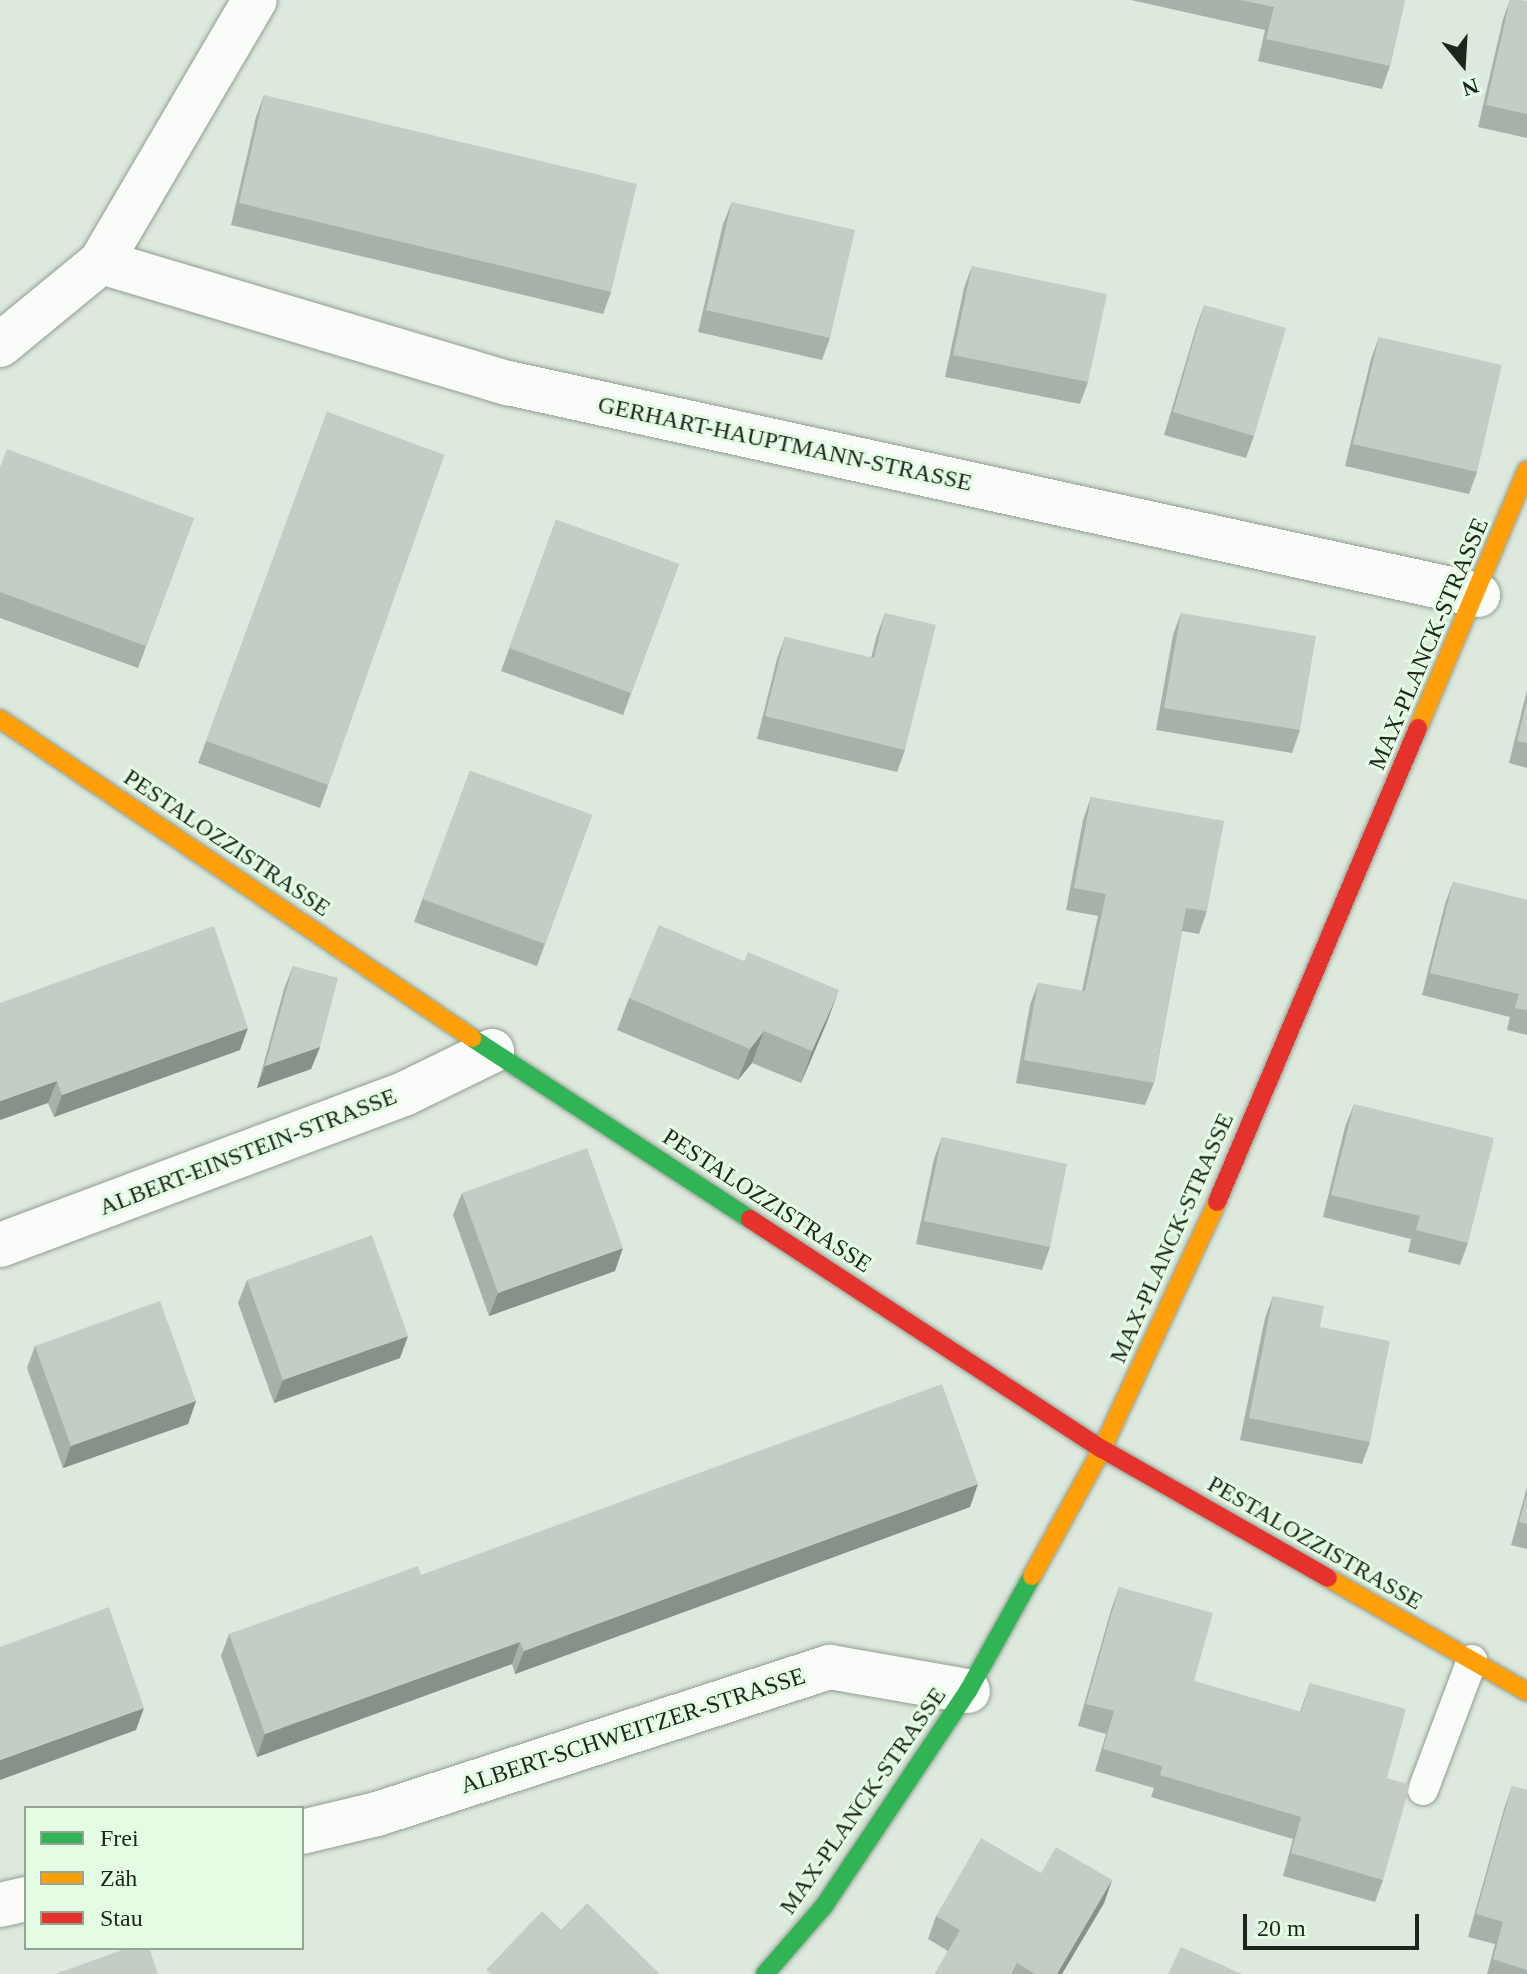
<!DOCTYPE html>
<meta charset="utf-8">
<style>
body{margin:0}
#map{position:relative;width:1527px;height:1974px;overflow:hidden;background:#dce9dc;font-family:Georgia,serif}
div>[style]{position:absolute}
.roads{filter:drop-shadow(0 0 2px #939d93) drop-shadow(0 0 2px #939d93)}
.lane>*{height:30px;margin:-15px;padding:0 15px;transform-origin:15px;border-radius:15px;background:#fafcfa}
.street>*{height:44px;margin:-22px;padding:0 22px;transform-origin:22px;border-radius:22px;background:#fafcfa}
.fast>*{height:18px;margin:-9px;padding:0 9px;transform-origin:9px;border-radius:9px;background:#30b455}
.slow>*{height:18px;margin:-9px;padding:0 9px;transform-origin:9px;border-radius:9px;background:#ff9f0a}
.jam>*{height:18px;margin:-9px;padding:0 9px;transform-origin:9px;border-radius:9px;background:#e5322d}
.wall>*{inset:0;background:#a7b1a9}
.shaded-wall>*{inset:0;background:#88908a}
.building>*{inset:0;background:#c2cec5}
span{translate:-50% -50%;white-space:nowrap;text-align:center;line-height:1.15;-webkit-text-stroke:6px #e4fbe4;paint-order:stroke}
.street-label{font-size:24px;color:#1d251d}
.legend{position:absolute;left:24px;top:1806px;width:280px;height:144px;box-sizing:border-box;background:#e4fbe4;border:2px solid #94a594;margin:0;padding:10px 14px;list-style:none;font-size:24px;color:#1d251d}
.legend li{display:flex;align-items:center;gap:16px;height:40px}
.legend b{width:40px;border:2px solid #94a594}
.north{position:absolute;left:1423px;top:24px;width:80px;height:80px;-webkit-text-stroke:6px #e4fbe4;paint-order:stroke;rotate:162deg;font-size:22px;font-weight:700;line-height:32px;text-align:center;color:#1d251d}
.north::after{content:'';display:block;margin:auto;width:28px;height:36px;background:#1d251d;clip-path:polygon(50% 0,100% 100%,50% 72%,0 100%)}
.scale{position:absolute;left:1243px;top:1914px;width:176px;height:36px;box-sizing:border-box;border:4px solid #1d251d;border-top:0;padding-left:10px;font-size:24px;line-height:28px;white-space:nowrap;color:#1d251d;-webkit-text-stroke:6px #e4fbe4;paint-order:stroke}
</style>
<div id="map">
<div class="roads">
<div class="lane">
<div style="left:1423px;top:1790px;width:139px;rotate:-69.3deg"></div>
</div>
<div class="street">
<div style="left:101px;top:262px;width:425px;rotate:16.6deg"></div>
<div style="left:508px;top:383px;width:993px;rotate:12.33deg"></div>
<div style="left:0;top:345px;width:131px;rotate:-39.4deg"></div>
<div style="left:101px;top:262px;width:304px;rotate:-59.6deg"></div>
<div style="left:0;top:1245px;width:431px;rotate:-20.5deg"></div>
<div style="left:404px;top:1094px;width:98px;rotate:-26deg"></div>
<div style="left:302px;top:1832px;width:77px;rotate:-13.5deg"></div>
<div style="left:377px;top:1814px;width:476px;rotate:-18deg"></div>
<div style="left:830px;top:1667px;width:140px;rotate:9.9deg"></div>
<div style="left:0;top:1905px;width:27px;rotate:-13deg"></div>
</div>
<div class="fast">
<div style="left:472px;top:1038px;width:332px;rotate:33.1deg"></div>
<div style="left:765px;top:1974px;width:90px;rotate:-49.1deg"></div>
<div style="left:824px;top:1906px;width:259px;rotate:-56.2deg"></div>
<div style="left:968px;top:1691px;width:132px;rotate:-60.9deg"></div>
</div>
<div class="slow">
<div style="left:0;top:719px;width:570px;rotate:34.05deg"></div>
<div style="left:1418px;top:728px;width:280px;rotate:-67.1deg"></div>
<div style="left:1032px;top:1576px;width:145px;rotate:-61.1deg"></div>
<div style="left:1102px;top:1449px;width:272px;rotate:-65deg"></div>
<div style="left:1328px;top:1578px;width:229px;rotate:29.8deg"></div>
</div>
<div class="jam">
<div style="left:1217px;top:1202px;width:515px;rotate:-67.02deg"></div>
<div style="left:750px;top:1219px;width:420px;rotate:33.2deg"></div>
<div style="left:1102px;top:1449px;width:260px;rotate:29.7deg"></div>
</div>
</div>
<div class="wall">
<div style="clip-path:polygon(1131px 0,1405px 0,1390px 66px,1382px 89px,1258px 61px,1265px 30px)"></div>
<div style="clip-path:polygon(1510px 0,1527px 1px,1527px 138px,1478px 127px,1503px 19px)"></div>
<div style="clip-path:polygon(264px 95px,611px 292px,603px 314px,231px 225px,256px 117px)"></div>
<div style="clip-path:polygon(732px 202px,830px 338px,822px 360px,698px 332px,723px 224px)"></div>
<div style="clip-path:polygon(972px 266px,1088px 382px,1080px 404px,945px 377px,964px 288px)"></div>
<div style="clip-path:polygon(1204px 305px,1254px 436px,1246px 458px,1164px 435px,1196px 328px)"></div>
<div style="clip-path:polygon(1379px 337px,1477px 472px,1469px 494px,1345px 466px,1371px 359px)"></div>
<div style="clip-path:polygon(327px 412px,444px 455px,320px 808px,198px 763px)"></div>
<div style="clip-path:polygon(0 467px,194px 518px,138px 668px,0 618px)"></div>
<div style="clip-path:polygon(556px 520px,679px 564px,623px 715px,501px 671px)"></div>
<div style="clip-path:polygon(885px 613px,905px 750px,897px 772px,757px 739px,777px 659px,785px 637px,871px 658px,877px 635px)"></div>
<div style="clip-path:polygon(1181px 613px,1300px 730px,1292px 753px,1156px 730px,1173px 635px)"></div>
<div style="clip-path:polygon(1527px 690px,1527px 768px,1509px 763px)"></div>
<div style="clip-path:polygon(470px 771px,592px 815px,537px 966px,414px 922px)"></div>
<div style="clip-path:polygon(1091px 797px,1207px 911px,1199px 934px,1182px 931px,1154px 1083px,1145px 1105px,1016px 1083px,1030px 1005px,1038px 983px,1082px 991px,1098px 916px,1066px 910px,1083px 820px)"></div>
<div style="clip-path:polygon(1453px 882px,1527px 900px,1527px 1035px,1507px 1030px,1510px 1017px,1422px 995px,1445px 904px)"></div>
<div style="clip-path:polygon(293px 966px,320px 1047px,311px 1069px,257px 1088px,284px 989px)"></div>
<div style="clip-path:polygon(629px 998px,827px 1022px,801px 1083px,752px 1063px,738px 1080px,617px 1030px)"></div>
<div style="clip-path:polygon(0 1003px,240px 1050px,54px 1117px,48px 1103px)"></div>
<div style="clip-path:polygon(1354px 1104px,1468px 1243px,1460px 1265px,1408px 1252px,1411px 1239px,1323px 1217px,1345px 1127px)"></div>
<div style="clip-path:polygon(942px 1137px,1050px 1247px,1042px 1270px,916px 1244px,934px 1159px)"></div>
<div style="clip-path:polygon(462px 1193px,615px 1271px,489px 1316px,453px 1215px)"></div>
<div style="clip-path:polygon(247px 1280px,400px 1358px,274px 1403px,238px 1303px)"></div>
<div style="clip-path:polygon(1273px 1296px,1370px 1442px,1362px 1464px,1240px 1440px,1265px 1318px)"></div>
<div style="clip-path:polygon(35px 1346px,196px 1401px,188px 1424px,63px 1468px,27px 1368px)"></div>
<div style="clip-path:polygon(1527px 1487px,1527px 1549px,1511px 1545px)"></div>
<div style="clip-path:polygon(970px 1507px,515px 1674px,512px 1664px,257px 1757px,221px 1656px,229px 1634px,421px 1575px)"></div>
<div style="clip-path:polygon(1119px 1587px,1194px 1681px,1300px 1712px,1310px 1683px,1387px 1778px,1383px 1880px,1375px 1902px,1283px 1876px,1293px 1839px,1151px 1797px,1154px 1788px,1095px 1771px,1106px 1734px,1078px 1726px,1111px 1610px)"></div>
<div style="clip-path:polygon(1512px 1786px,1527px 1790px,1527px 1974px,1487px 1974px,1495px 1944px,1468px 1937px,1504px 1809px)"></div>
<div style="clip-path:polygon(1041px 1873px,1112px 1880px,1104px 1903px,1062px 1974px,935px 1974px,948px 1951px,928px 1939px,936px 1916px)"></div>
</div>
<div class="shaded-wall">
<div style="clip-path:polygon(839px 990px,827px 1022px,801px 1083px,812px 1051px)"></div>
<div style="clip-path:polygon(248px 1028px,240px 1050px,54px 1117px,62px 1095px)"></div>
<div style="clip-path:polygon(764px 1031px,752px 1063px,738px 1080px,750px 1049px)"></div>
<div style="clip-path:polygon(320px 1047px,311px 1069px,257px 1088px,265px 1066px)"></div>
<div style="clip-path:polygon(57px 1081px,48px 1103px,0 1120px,0 1101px)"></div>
<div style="clip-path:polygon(623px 1248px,615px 1271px,489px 1316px,498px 1293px)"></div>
<div style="clip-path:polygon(408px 1336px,400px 1358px,274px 1403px,283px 1380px)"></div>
<div style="clip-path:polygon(196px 1401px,188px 1424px,63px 1468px,71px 1446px)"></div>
<div style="clip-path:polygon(978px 1484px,970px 1507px,515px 1674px,524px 1651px)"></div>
<div style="clip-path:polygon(520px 1642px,512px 1664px,257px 1757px,265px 1734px)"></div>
<div style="clip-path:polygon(144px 1708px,136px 1730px,0 1780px,0 1760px)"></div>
<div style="clip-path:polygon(1112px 1880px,1104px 1903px,1062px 1974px,1057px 1974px)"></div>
</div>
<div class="building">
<div style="clip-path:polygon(1240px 0,1405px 0,1390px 66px,1266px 39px,1274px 7px)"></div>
<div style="clip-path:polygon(1510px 0,1527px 1px,1527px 114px,1486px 105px)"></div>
<div style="clip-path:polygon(264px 95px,637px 184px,611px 292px,239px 203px)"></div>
<div style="clip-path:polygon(732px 202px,855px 230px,830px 338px,706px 310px)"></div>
<div style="clip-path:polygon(972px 266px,1107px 294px,1088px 382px,953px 355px)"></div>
<div style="clip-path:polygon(1204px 305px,1286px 328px,1254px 436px,1173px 412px)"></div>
<div style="clip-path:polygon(1379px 337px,1502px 365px,1477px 472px,1353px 444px)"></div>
<div style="clip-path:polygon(327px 412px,444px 455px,328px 785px,206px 741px)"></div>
<div style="clip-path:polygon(7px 449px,194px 518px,146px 646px,0 592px,0 467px)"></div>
<div style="clip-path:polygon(556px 520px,679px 564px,631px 693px,509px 648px)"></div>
<div style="clip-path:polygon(885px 613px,936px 625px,905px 750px,765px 716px,785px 637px,874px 658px)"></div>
<div style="clip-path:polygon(1181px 613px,1316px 636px,1300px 730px,1164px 708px)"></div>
<div style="clip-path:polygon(1527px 701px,1527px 743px,1517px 741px)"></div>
<div style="clip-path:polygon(470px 771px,592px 815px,545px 944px,422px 899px)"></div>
<div style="clip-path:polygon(1091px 797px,1224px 821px,1207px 911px,1186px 908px,1154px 1083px,1024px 1060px,1038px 983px,1085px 991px,1106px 894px,1074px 888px)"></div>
<div style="clip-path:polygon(1453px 882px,1527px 900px,1527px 1010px,1515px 1008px,1519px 994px,1430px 973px)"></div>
<div style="clip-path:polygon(659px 925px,744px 961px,748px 952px,839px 990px,812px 1051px,764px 1031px,750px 1049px,629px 998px)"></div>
<div style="clip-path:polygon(214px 926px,248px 1028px,62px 1095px,57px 1081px,0 1101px,0 1003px)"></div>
<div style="clip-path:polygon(293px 966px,338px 978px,320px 1047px,265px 1066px)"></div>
<div style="clip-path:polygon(1354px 1104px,1494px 1138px,1468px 1243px,1416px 1230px,1420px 1216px,1331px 1195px)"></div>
<div style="clip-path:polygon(942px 1137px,1067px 1164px,1050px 1247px,924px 1221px)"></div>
<div style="clip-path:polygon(587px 1148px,623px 1248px,498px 1293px,462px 1193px)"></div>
<div style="clip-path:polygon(372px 1235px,408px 1336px,283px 1380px,247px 1280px)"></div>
<div style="clip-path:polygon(1273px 1296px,1324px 1306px,1320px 1327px,1390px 1341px,1370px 1442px,1249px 1418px)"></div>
<div style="clip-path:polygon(160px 1301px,196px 1401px,71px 1446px,35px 1346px)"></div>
<div style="clip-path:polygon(942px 1384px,978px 1484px,524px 1651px,520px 1642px,265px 1734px,229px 1634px,418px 1566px,421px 1575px)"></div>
<div style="clip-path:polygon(1527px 1494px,1527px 1524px,1519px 1522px)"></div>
<div style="clip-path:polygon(1119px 1587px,1213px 1613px,1194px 1681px,1301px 1712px,1310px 1683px,1406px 1709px,1387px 1778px,1410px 1785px,1383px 1880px,1291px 1853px,1301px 1817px,1160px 1775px,1162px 1766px,1103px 1749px,1114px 1711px,1086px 1704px)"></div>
<div style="clip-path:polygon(109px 1607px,144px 1708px,0 1760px,0 1647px)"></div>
<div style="clip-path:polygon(1512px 1786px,1527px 1790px,1527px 1970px,1493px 1959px,1503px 1922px,1476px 1914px)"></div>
<div style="clip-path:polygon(981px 1838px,1041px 1873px,1056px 1847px,1112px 1880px,1057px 1974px,1035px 1974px,1017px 1963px,1011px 1974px,935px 1974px,960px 1930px,936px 1916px)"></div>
<div style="clip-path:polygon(587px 1903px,660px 1974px,491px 1974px,486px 1970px,542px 1911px,561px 1930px)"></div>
<div style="clip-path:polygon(1181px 1947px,1242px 1974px,1168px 1974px)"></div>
<div style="clip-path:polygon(128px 1948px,149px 1948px,158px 1974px,55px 1974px)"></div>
</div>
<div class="street-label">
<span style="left:785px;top:444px;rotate:12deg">GERHART-HAUPTMANN-STRASSE</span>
<span style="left:1429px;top:644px;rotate:-67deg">MAX-PLANCK-STRASSE</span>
<span style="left:227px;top:843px;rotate:34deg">PESTALOZZISTRASSE</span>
<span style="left:248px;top:1152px;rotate:-21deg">ALBERT-EINSTEIN-STRASSE</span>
<span style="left:767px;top:1201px;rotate:33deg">PESTALOZZISTRASSE</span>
<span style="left:1172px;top:1238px;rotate:-66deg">MAX-PLANCK-STRASSE</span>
<span style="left:1315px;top:1543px;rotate:30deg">PESTALOZZISTRASSE</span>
<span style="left:633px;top:1731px;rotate:-18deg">ALBERT-SCHWEITZER-STRASSE</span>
<span style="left:863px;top:1801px;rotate:-55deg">MAX-PLANCK-STRASSE</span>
</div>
<ul class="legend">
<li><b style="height:10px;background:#30b455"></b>Frei</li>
<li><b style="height:10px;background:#ff9f0a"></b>Zäh</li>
<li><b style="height:10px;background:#e5322d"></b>Stau</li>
</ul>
<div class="north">N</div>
<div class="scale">20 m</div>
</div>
